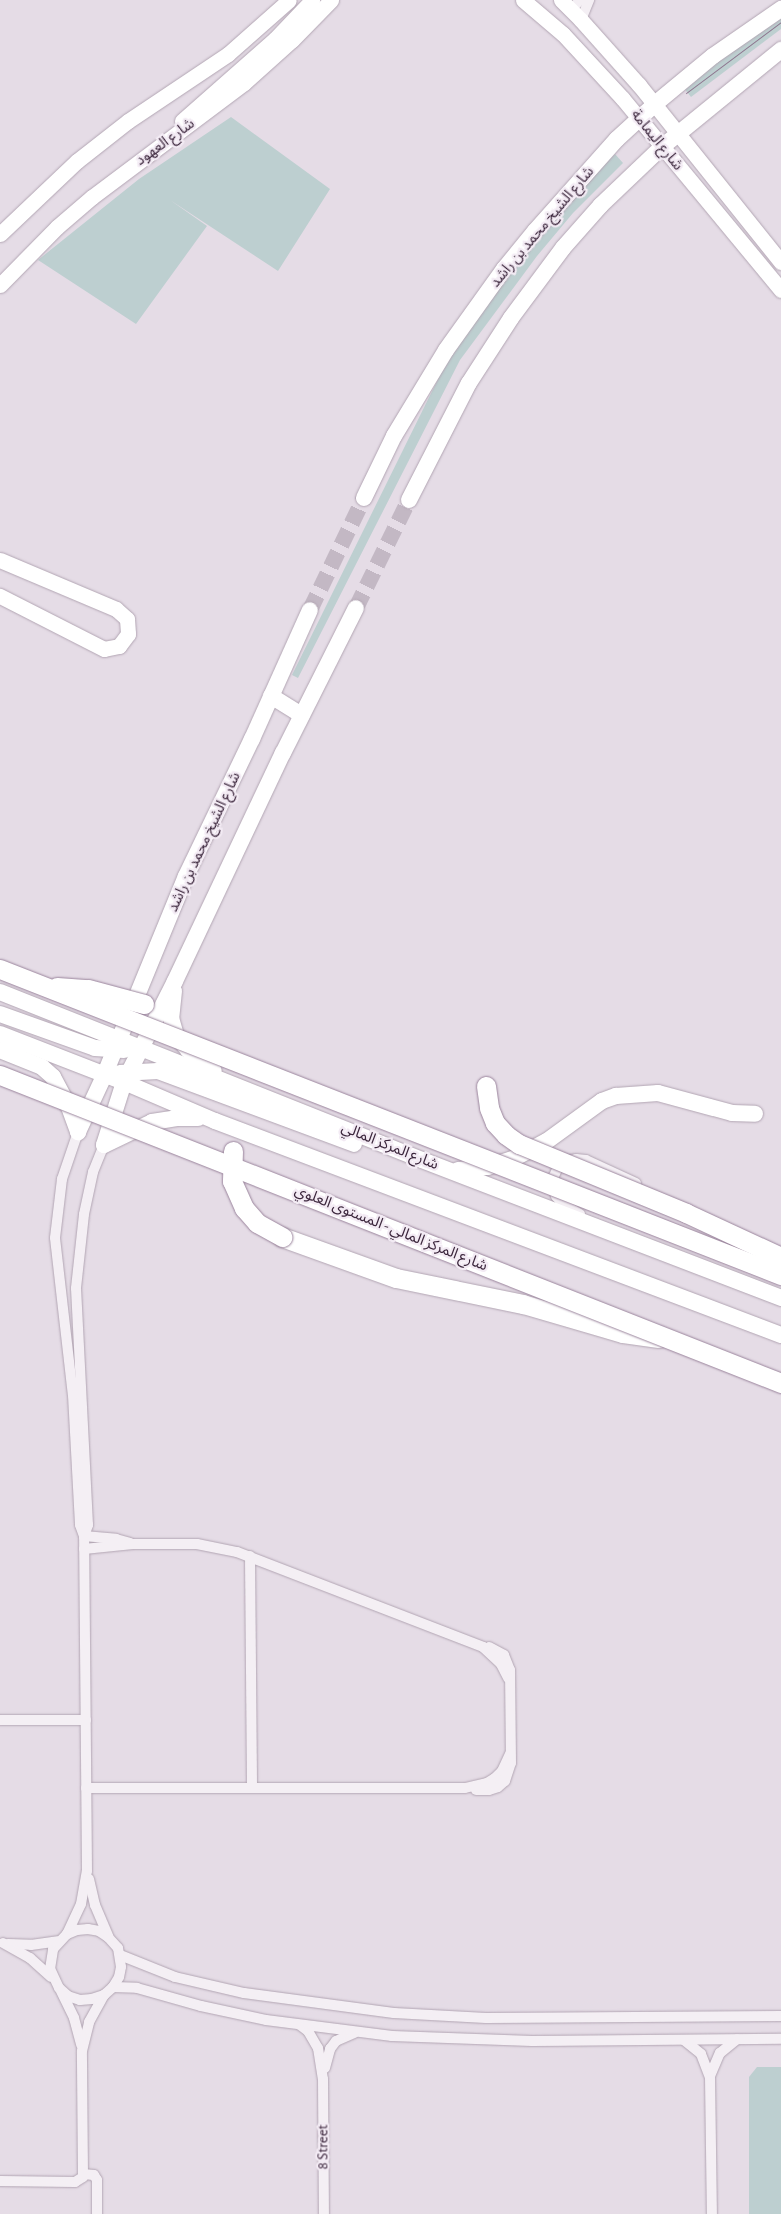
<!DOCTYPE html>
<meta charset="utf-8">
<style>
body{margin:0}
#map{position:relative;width:781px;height:2214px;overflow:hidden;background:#e5dce6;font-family:"Alegreya Sans","Noto Sans Arabic",sans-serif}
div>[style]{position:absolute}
.green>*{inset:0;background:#bdcfd0}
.primary-tunnel>*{height:16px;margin-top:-8px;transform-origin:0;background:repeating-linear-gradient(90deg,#c3b8c4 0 16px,transparent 0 24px)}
.roads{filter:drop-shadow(0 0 1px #b2a5b3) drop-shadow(0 0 1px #b2a5b3)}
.street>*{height:10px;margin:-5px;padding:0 5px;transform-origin:5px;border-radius:5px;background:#f4eff4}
.secondary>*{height:15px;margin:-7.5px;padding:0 7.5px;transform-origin:7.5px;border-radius:7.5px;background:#fff}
.primary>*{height:16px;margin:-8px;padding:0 8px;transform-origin:8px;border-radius:8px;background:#fff}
.highway>*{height:19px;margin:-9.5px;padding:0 9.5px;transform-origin:9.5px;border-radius:9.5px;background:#fff}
.tram>*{height:1px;margin:-0.5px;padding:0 0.5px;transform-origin:0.5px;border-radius:0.5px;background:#8d768f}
.bridges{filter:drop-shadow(0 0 1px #9a849c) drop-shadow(0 0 1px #9a849c)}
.highway-bridge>*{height:19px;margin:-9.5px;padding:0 9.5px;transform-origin:9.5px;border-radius:9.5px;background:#fff}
span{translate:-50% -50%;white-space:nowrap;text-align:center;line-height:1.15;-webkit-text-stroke:4.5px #f3ebf4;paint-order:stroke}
.street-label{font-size:15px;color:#3b263c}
</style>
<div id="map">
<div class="green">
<div style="clip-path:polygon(781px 16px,781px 29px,691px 97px,683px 87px)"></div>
<div style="clip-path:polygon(231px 117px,330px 189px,278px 271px,170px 200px,207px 226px,136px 324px,38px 260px,139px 179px)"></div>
<div style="clip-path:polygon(615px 154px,623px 163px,573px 213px,537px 256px,460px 360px,298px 678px,292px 675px,441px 373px,475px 320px,504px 279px,580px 189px)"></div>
<div style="clip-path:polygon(757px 2067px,781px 2067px,781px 2214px,749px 2214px,749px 2077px)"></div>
</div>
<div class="primary-tunnel">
<div style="left:356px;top:608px;width:120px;rotate:-63.9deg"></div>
<div style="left:310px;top:610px;width:124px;rotate:-64.3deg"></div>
</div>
<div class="roads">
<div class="street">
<div style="left:571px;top:10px;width:13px;rotate:-48deg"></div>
<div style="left:581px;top:20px;width:22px;rotate:-68deg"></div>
<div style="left:78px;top:1132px;width:50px;rotate:108.8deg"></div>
<div style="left:62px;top:1179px;width:59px;rotate:96.8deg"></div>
<div style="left:55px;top:1238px;width:158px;rotate:83.5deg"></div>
<div style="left:73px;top:1395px;width:130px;rotate:86.9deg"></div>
<div style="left:80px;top:1525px;width:12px;rotate:70deg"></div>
<div style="left:580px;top:1214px;width:21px;rotate:-149deg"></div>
<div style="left:562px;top:1203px;width:9px;rotate:-131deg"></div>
<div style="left:556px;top:1196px;width:10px;rotate:-107deg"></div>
<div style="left:553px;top:1186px;width:10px;rotate:-84deg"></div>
<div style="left:554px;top:1176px;width:10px;rotate:-66deg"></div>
<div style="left:558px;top:1167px;width:10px;rotate:-37deg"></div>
<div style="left:566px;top:1161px;width:10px;rotate:-11deg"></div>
<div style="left:576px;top:1159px;width:10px;rotate:6deg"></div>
<div style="left:586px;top:1160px;width:55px;rotate:24.7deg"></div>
<div style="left:84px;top:1536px;width:32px;rotate:5deg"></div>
<div style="left:116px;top:1539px;width:15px;rotate:16deg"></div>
<div style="left:84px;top:1549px;width:49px;rotate:-5.8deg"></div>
<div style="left:133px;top:1544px;width:64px"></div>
<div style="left:197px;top:1544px;width:41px;rotate:11.3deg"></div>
<div style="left:237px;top:1552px;width:264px;rotate:21.1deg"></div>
<div style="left:483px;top:1647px;width:25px;rotate:43deg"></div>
<div style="left:501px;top:1664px;width:16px;rotate:63deg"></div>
<div style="left:250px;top:1556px;width:232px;rotate:89.5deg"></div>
<div style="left:0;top:1720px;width:86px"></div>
<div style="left:86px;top:1788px;width:379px"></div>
<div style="left:465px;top:1788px;width:23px;rotate:-13deg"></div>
<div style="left:487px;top:1783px;width:9px;rotate:-32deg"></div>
<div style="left:495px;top:1778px;width:10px;rotate:-45deg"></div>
<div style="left:502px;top:1771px;width:19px;rotate:-65deg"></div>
<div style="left:476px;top:1790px;width:13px"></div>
<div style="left:489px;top:1790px;width:9px;rotate:-18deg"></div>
<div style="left:498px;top:1787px;width:9px;rotate:-41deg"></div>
<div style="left:505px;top:1781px;width:19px;rotate:-72deg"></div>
<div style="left:511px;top:1763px;width:93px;rotate:-90.6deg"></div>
<div style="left:510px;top:1670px;width:16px;rotate:-112deg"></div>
<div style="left:504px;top:1655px;width:17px;rotate:-152deg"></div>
<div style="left:89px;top:1879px;width:27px;rotate:77deg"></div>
<div style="left:95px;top:1905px;width:34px;rotate:67deg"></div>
<div style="left:67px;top:1934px;width:11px;rotate:-22deg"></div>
<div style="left:77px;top:1930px;width:11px;rotate:-5deg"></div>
<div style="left:88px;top:1929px;width:11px;rotate:10deg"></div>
<div style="left:99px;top:1931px;width:11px;rotate:34deg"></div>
<div style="left:108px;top:1937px;width:15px;rotate:48deg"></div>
<div style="left:118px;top:1948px;width:19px;rotate:81deg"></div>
<div style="left:121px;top:1967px;width:10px;rotate:101deg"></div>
<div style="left:119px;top:1977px;width:12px;rotate:121deg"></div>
<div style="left:113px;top:1987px;width:12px;rotate:138deg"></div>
<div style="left:104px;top:1995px;width:13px;rotate:162deg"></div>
<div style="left:92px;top:1999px;width:12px;rotate:175deg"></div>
<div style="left:80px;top:2000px;width:13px;rotate:-162deg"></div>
<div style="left:68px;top:1996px;width:12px;rotate:-138deg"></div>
<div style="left:59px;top:1988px;width:21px;rotate:-115deg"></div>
<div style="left:50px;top:1969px;width:20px;rotate:-81deg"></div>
<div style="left:53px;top:1949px;width:21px;rotate:-47deg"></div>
<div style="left:67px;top:1934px;width:33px;rotate:-65deg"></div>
<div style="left:81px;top:1904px;width:34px;rotate:-80deg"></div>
<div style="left:87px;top:1871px;width:335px;rotate:-90.5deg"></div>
<div style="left:84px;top:1536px;width:12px;rotate:-70deg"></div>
<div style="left:88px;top:1525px;width:237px;rotate:-92.9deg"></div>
<div style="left:76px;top:1288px;width:74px;rotate:-83.8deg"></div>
<div style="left:84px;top:1214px;width:43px;rotate:-77.9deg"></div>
<div style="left:93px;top:1172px;width:29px;rotate:-68deg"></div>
<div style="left:3px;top:1943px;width:31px;rotate:29deg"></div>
<div style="left:30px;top:1958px;width:28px;rotate:42deg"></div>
<div style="left:8px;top:1944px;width:23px;rotate:2deg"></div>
<div style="left:31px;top:1945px;width:27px;rotate:-8deg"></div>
<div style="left:120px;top:1955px;width:59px;rotate:21.8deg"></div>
<div style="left:175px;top:1977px;width:71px;rotate:13.1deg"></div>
<div style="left:244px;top:1993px;width:151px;rotate:7.6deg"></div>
<div style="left:394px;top:2013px;width:92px;rotate:3.1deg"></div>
<div style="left:486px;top:2018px;width:295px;rotate:-0.4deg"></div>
<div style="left:113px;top:1987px;width:24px;rotate:2deg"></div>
<div style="left:137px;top:1988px;width:66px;rotate:15.7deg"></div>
<div style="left:201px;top:2006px;width:66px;rotate:12.2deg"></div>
<div style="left:266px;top:2020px;width:127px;rotate:7.2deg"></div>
<div style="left:392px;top:2036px;width:140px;rotate:2deg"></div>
<div style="left:532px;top:2041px;width:249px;rotate:-0.5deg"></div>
<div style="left:61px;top:1991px;width:30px;rotate:64deg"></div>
<div style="left:74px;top:2018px;width:28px;rotate:75deg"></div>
<div style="left:300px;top:2025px;width:10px;rotate:37deg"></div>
<div style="left:308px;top:2031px;width:20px;rotate:60deg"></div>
<div style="left:318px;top:2048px;width:31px;rotate:81deg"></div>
<div style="left:323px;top:2079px;width:135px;rotate:89.6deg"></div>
<div style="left:684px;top:2040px;width:22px;rotate:39deg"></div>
<div style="left:701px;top:2054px;width:25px;rotate:69deg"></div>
<div style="left:710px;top:2077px;width:137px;rotate:89.2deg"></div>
<div style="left:325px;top:2068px;width:20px;rotate:-75deg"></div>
<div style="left:330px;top:2049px;width:10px;rotate:-53deg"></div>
<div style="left:336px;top:2041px;width:20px;rotate:-24deg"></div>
<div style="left:710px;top:2076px;width:25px;rotate:-67deg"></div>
<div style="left:720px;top:2053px;width:22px;rotate:-39deg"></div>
<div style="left:83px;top:2174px;width:11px;rotate:5deg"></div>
<div style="left:94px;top:2175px;width:6px;rotate:59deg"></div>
<div style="left:97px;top:2180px;width:34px;rotate:90deg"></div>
<div style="left:0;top:2181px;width:75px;rotate:0.8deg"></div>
<div style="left:75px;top:2182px;width:9px;rotate:-32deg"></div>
<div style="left:83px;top:2177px;width:126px;rotate:-90.5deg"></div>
<div style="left:82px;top:2051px;width:30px;rotate:-76deg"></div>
<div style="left:89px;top:2022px;width:31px;rotate:-61deg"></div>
</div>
<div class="secondary">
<div style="left:523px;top:0;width:52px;rotate:40.4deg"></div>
<div style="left:563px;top:34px;width:88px;rotate:47.3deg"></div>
<div style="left:623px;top:99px;width:248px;rotate:50.4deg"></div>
<div style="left:561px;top:0;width:28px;rotate:45deg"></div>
<div style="left:581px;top:20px;width:87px;rotate:48.3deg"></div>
<div style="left:639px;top:85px;width:227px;rotate:51.3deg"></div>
<div style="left:182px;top:121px;width:124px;rotate:-41.4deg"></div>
<div style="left:275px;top:39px;width:54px;rotate:-46.5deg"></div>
<div style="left:0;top:234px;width:106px;rotate:-43.5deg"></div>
<div style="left:77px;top:161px;width:65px;rotate:-38.1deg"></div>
<div style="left:128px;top:121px;width:120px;rotate:-33.8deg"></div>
<div style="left:228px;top:54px;width:81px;rotate:-41.5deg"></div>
<div style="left:0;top:285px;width:81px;rotate:-45.5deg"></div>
<div style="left:57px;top:227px;width:46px;rotate:-40.6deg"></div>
<div style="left:92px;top:197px;width:190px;rotate:-36.9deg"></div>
<div style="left:244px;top:83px;width:64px;rotate:-41.9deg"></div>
<div style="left:292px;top:40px;width:56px;rotate:-45.7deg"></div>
<div style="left:0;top:560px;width:126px;rotate:22.9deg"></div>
<div style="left:116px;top:609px;width:15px;rotate:42deg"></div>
<div style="left:127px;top:619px;width:15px;rotate:86deg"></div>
<div style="left:128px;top:634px;width:15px;rotate:127deg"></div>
<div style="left:119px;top:646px;width:15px;rotate:169deg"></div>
<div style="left:104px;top:649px;width:117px;rotate:-153deg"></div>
</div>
<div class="primary">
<div style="left:364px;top:498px;width:69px;rotate:-64.2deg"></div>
<div style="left:394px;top:436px;width:100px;rotate:-58.8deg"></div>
<div style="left:446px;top:350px;width:100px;rotate:-54.4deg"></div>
<div style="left:504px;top:269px;width:49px;rotate:-50.8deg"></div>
<div style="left:535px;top:231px;width:123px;rotate:-48.3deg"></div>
<div style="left:617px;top:139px;width:52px;rotate:-42.6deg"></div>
<div style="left:655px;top:104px;width:75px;rotate:-39.6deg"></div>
<div style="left:713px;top:56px;width:83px;rotate:-34.7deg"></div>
<div style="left:409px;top:500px;width:131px;rotate:-62.9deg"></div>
<div style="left:469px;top:383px;width:77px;rotate:-57.1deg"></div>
<div style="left:511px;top:318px;width:87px;rotate:-53.4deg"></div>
<div style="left:563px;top:248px;width:57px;rotate:-48.5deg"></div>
<div style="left:601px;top:205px;width:84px;rotate:-43.6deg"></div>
<div style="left:662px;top:147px;width:154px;rotate:-39.2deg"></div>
<div style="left:271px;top:696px;width:36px;rotate:32deg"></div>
<div style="left:174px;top:991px;width:27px;rotate:96deg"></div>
<div style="left:171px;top:1018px;width:19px;rotate:74deg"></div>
<div style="left:176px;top:1036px;width:18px;rotate:49deg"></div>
<div style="left:188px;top:1050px;width:33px;rotate:39deg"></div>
<div style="left:0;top:992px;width:454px;rotate:21.7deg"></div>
<div style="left:422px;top:1160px;width:385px;rotate:21deg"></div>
<div style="left:0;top:1014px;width:101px;rotate:19.7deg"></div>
<div style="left:95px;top:1048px;width:29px;rotate:4deg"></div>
<div style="left:0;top:1034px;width:133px;rotate:21.2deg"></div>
<div style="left:124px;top:1082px;width:99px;rotate:23.2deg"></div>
<div style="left:215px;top:1121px;width:605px;rotate:20.71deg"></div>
<div style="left:0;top:1050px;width:45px;rotate:22deg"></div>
<div style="left:42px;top:1067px;width:15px;rotate:42deg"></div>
<div style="left:53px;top:1077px;width:34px;rotate:62deg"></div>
<div style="left:69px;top:1107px;width:27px;rotate:70deg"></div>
<div style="left:120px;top:1073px;width:38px;rotate:-3deg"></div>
<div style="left:158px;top:1071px;width:209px;rotate:20.4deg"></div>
<div style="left:78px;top:1132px;width:62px;rotate:-65.1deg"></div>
<div style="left:104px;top:1076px;width:216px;rotate:-67.7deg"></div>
<div style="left:186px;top:876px;width:152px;rotate:-64.3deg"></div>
<div style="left:252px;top:739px;width:141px;rotate:-65.8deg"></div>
<div style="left:104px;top:1145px;width:66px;rotate:-72.4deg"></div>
<div style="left:124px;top:1082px;width:113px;rotate:-63.2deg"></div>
<div style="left:175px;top:981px;width:252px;rotate:-64.7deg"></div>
<div style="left:283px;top:753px;width:162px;rotate:-63.3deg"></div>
<div style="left:104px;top:1145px;width:53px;rotate:-25.6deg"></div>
<div style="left:152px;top:1122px;width:25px;rotate:-9deg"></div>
<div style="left:177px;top:1118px;width:21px"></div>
<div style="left:458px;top:1170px;width:30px;rotate:-6deg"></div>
<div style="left:488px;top:1167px;width:26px;rotate:-18deg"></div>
<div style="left:513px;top:1159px;width:38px;rotate:-28deg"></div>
<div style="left:547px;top:1141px;width:68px;rotate:-36deg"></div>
<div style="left:602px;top:1101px;width:15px;rotate:-20deg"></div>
<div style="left:616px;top:1096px;width:42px;rotate:-4.1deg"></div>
<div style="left:658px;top:1093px;width:77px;rotate:15.1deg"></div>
<div style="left:732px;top:1113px;width:23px;rotate:2deg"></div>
</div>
<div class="highway">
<div style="left:282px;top:1237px;width:121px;rotate:19.8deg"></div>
<div style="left:396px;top:1278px;width:130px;rotate:11.6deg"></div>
<div style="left:523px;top:1304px;width:104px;rotate:16.2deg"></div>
<div style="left:623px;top:1333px;width:36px;rotate:8deg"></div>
</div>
</div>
<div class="tram">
<div style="left:686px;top:93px;width:119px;rotate:-36.8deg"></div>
</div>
<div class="bridges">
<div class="highway-bridge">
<div style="left:0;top:969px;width:839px;rotate:21.4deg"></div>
<div style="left:57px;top:987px;width:31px;rotate:4deg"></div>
<div style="left:88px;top:989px;width:58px;rotate:15deg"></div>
<div style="left:0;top:1075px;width:840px;rotate:21.52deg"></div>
<div style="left:486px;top:1086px;width:22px;rotate:82deg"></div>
<div style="left:489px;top:1108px;width:16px;rotate:68deg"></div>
<div style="left:495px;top:1123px;width:16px;rotate:47deg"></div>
<div style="left:506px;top:1135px;width:16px;rotate:35deg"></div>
<div style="left:519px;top:1144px;width:181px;rotate:22.4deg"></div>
<div style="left:686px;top:1213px;width:105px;rotate:24.9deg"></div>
<div style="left:233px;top:1151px;width:30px;rotate:92deg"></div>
<div style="left:232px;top:1181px;width:30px;rotate:66deg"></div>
<div style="left:244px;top:1208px;width:20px;rotate:49deg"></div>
<div style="left:257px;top:1223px;width:29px;rotate:29deg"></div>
</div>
</div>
<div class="street-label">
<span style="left:657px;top:140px;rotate:51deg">شارع اليمامة</span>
<span style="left:165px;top:142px;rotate:-36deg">شارع العهود</span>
<span style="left:542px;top:227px;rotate:-50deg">شارع الشيخ محمد بن راشد</span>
<span style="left:204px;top:842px;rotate:-65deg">شارع الشيخ محمد بن راشد</span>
<span style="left:390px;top:1146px;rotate:22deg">شارع المركز المالي</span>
<span style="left:391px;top:1228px;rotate:22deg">شارع المركز المالي - المستوى العلوي</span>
<span style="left:323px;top:2147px;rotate:-90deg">8 Street</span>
</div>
</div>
